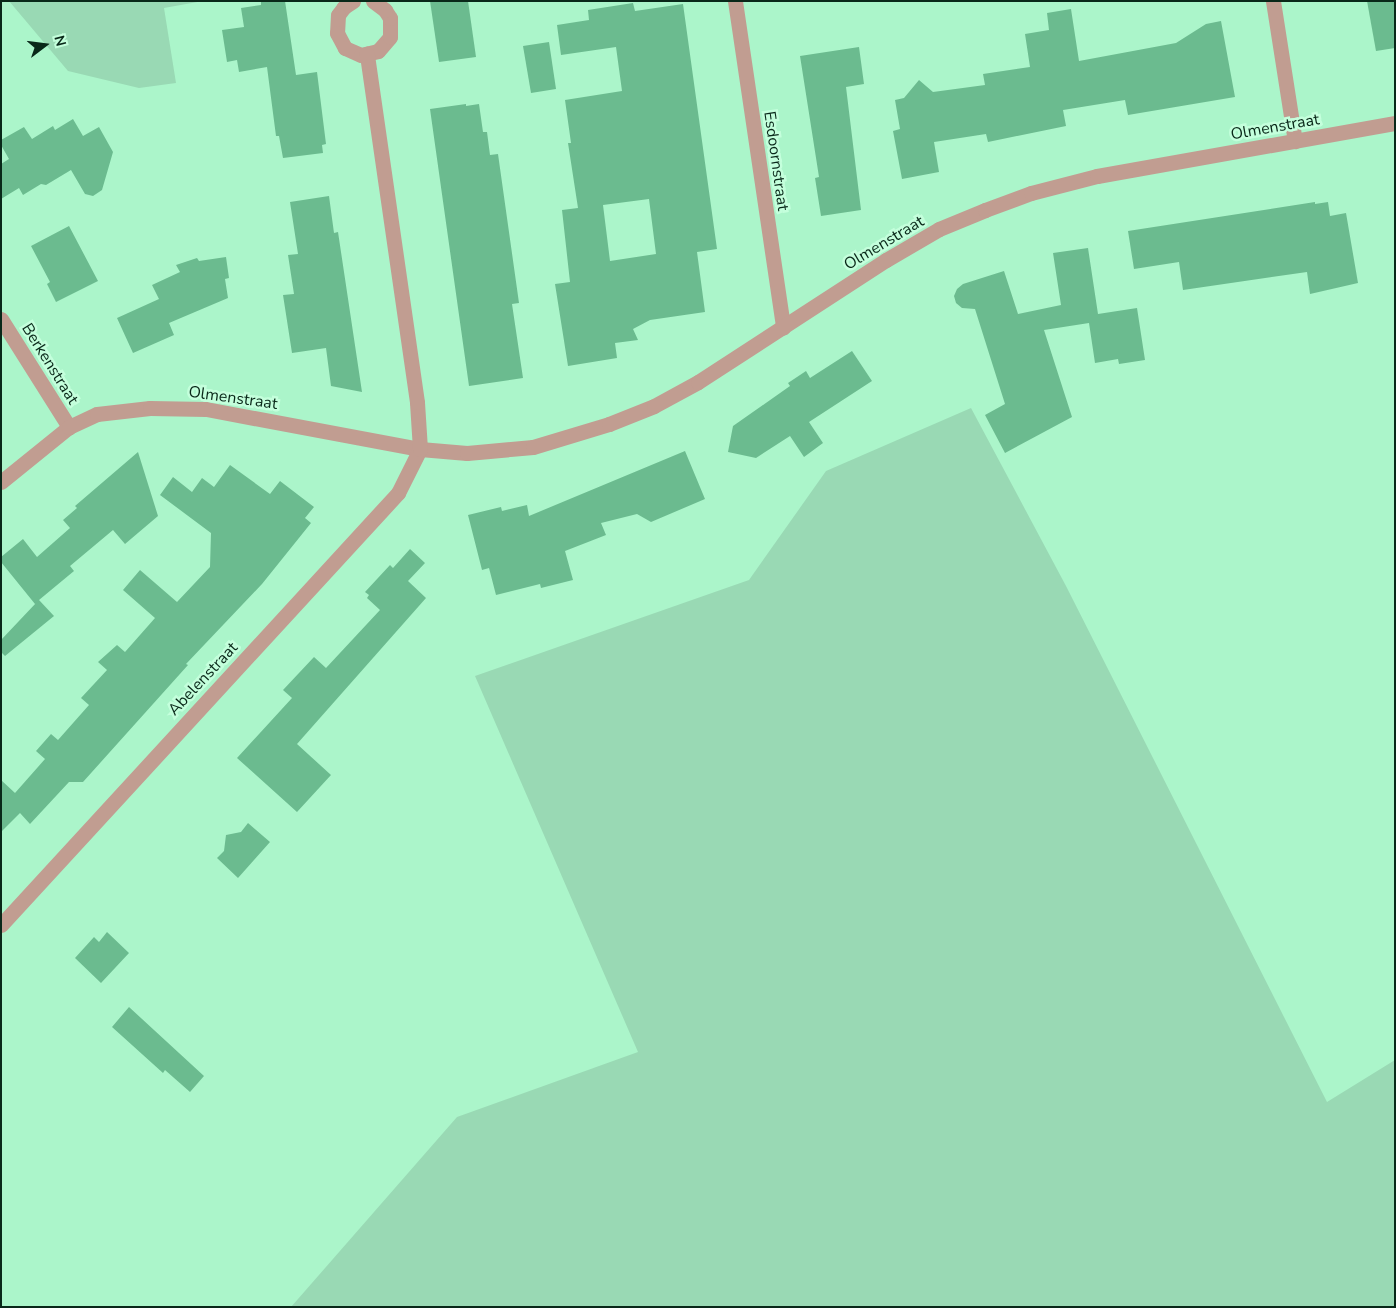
<!DOCTYPE html>
<style>
body{margin:0}
#map{position:relative;width:1396px;height:1308px;overflow:hidden;background:#abf5ca;font-family:"Nunito Sans",sans-serif}
div>[style]{position:absolute}
.green>*{inset:0;background:#99d9b4}
.building>*{inset:0;background:#6bbb8f}
.street>*{height:15px;margin:-7.5px;padding:0 7.5px;transform-origin:7.5px;border-radius:7.5px;background:#c19d91}
span{translate:-50% -50%;white-space:nowrap;text-align:center;line-height:1.15;-webkit-text-stroke:5px #c4ffdc;paint-order:stroke}
.street-label{font-size:16px;color:#092819}
.frame{position:absolute;inset:0;border:2px solid #092819;pointer-events:none}
.north{position:absolute;left:20px;top:20px;width:50px;height:50px;-webkit-text-stroke:4px #c4ffdc;paint-order:stroke;rotate:75deg;font-size:14px;font-weight:700;line-height:20px;text-align:center;color:#092819}
.north::after{content:'';display:block;margin:auto;width:18px;height:22px;background:#092819;clip-path:polygon(50% 0,100% 100%,50% 72%,0 100%)}
</style>
<div id="map">
<div class="green">
<div style="clip-path:polygon(9px 1px,203px 1px,164px 8px,176px 83px,139px 88px,68px 71px)"></div>
<div style="clip-path:polygon(971px 408px,1066px 586px,1327px 1102px,1395px 1060px,1395px 1307px,291px 1307px,457px 1117px,638px 1052px,475px 676px,749px 580px,826px 471px)"></div>
</div>
<div class="building">
<div style="clip-path:polygon(261px 1px,285px 1px,296px 75px,317px 72px,326px 144px,322px 145px,323px 153px,283px 158px,279px 136px,276px 136px,267px 67px,239px 72px,237px 60px,227px 62px,222px 30px,244px 27px,241px 8px,261px 5px)"></div>
<div style="clip-path:polygon(430px 1px,468px 1px,476px 57px,439px 62px)"></div>
<div style="clip-path:polygon(1367px 1px,1395px 1px,1395px 48px,1376px 51px)"></div>
<div style="clip-path:polygon(evenodd,633px 3px,635px 11px,683px 4px,717px 249px,697px 252px,705px 312px,650px 320px,633px 329px,638px 340px,615px 343px,617px 358px,568px 366px,555px 284px,570px 282px,562px 210px,578px 208px,568px 143px,571px 143px,565px 100px,622px 91px,616px 47px,561px 55px,557px 25px,589px 20px,588px 10px,633px 3px,649px 199px,656px 254px,610px 261px,603px 205px,649px 199px)"></div>
<div style="clip-path:polygon(1071px 9px,1079px 61px,1176px 43px,1206px 24px,1221px 21px,1235px 97px,1128px 115px,1125px 100px,1063px 110px,1066px 126px,988px 142px,986px 134px,934px 142px,939px 172px,902px 179px,893px 131px,900px 129px,895px 100px,904px 98px,919px 80px,933px 92px,985px 85px,983px 74px,1030px 67px,1025px 34px,1049px 30px,1047px 13px)"></div>
<div style="clip-path:polygon(549px 42px,556px 89px,531px 93px,523px 46px)"></div>
<div style="clip-path:polygon(859px 47px,864px 84px,846px 87px,861px 210px,821px 216px,815px 178px,819px 177px,800px 56px)"></div>
<div style="clip-path:polygon(466px 104px,466px 106px,479px 104px,483px 132px,487px 132px,490px 155px,498px 154px,519px 303px,512px 304px,523px 378px,469px 386px,430px 109px)"></div>
<div style="clip-path:polygon(73px 119px,83px 136px,99px 127px,113px 152px,102px 190px,93px 196px,85px 194px,71px 170px,46px 185px,41px 184px,23px 195px,19px 188px,1px 199px,1px 164px,9px 159px,1px 145px,1px 140px,24px 127px,32px 139px,53px 126px,55px 130px)"></div>
<div style="clip-path:polygon(329px 196px,334px 233px,338px 232px,362px 392px,331px 386px,326px 348px,292px 353px,283px 295px,294px 294px,288px 255px,298px 254px,290px 202px)"></div>
<div style="clip-path:polygon(1315px 202px,1315px 204px,1328px 202px,1330px 216px,1346px 213px,1358px 283px,1310px 294px,1307px 272px,1183px 290px,1179px 262px,1134px 269px,1128px 231px)"></div>
<div style="clip-path:polygon(69px 226px,98px 281px,56px 302px,47px 284px,50px 282px,31px 246px)"></div>
<div style="clip-path:polygon(1088px 248px,1098px 314px,1137px 308px,1145px 360px,1119px 364px,1118px 359px,1095px 363px,1089px 323px,1044px 330px,1072px 417px,1005px 453px,985px 415px,1005px 404px,975px 309px,962px 308px,956px 303px,954px 296px,957px 289px,963px 284px,1004px 271px,1018px 314px,1061px 305px,1053px 253px)"></div>
<div style="clip-path:polygon(226px 257px,229px 278px,225px 279px,228px 298px,169px 323px,174px 335px,133px 353px,117px 318px,159px 299px,152px 285px,180px 272px,176px 265px,197px 258px,199px 261px)"></div>
<div style="clip-path:polygon(852px 351px,872px 381px,809px 422px,823px 443px,804px 457px,790px 436px,756px 458px,728px 452px,733px 426px,790px 386px,788px 383px,806px 371px,810px 378px)"></div>
<div style="clip-path:polygon(685px 451px,705px 499px,651px 522px,637px 514px,601px 523px,606px 535px,565px 551px,573px 580px,541px 588px,540px 584px,496px 595px,489px 568px,482px 570px,468px 515px,501px 507px,502px 511px,527px 505px,529px 516px)"></div>
<div style="clip-path:polygon(138px 452px,158px 516px,125px 544px,113px 530px,70px 566px,74px 571px,39px 600px,54px 616px,5px 656px,1px 652px,1px 640px,36px 603px,35px 604px,1px 562px,1px 557px,23px 539px,37px 557px,70px 528px,63px 520px,77px 508px,75px 506px)"></div>
<div style="clip-path:polygon(230px 465px,270px 494px,280px 481px,314px 507px,305px 518px,311px 523px,262px 584px,186px 664px,188px 665px,83px 782px,69px 782px,30px 824px,20px 813px,1px 832px,1px 780px,15px 793px,45px 759px,36px 751px,51px 734px,58px 740px,89px 705px,81px 698px,107px 670px,98px 662px,117px 645px,125px 652px,155px 618px,123px 590px,140px 570px,177px 602px,210px 567px,211px 533px,160px 495px,173px 477px,192px 492px,202px 478px,214px 487px)"></div>
<div style="clip-path:polygon(410px 549px,425px 563px,408px 581px,426px 598px,297px 744px,331px 775px,297px 812px,237px 758px,292px 698px,283px 690px,314px 657px,326px 668px,380px 610px,367px 598px,369px 595px,365px 592px,390px 565px,393px 568px)"></div>
<div style="clip-path:polygon(248px 823px,270px 842px,238px 878px,217px 858px,224px 851px,226px 835px,241px 832px)"></div>
<div style="clip-path:polygon(107px 932px,129px 953px,101px 983px,75px 958px,94px 937px,99px 942px)"></div>
<div style="clip-path:polygon(129px 1007px,204px 1076px,190px 1092px,165px 1070px,163px 1073px,112px 1027px)"></div>
</div>
<div class="street">
<div style="left:353px;top:1px;width:11px;rotate:146deg"></div>
<div style="left:344px;top:7px;width:10px;rotate:127deg"></div>
<div style="left:338px;top:15px;width:18px;rotate:93deg"></div>
<div style="left:337px;top:33px;width:17px;rotate:62deg"></div>
<div style="left:345px;top:48px;width:17px;rotate:24deg"></div>
<div style="left:361px;top:55px;width:17px;rotate:-13deg"></div>
<div style="left:378px;top:51px;width:18px;rotate:-49deg"></div>
<div style="left:390px;top:37px;width:19px;rotate:-90deg"></div>
<div style="left:390px;top:18px;width:9px;rotate:-122deg"></div>
<div style="left:385px;top:10px;width:15px;rotate:-143deg"></div>
<div style="left:735px;top:1px;width:330px;rotate:81.6deg"></div>
<div style="left:1273px;top:1px;width:142px;rotate:81.1deg"></div>
<div style="left:1px;top:319px;width:128px;rotate:57.8deg"></div>
<div style="left:1px;top:482px;width:87px;rotate:-39deg"></div>
<div style="left:69px;top:427px;width:31px;rotate:-25deg"></div>
<div style="left:97px;top:414px;width:53px;rotate:-6.5deg"></div>
<div style="left:150px;top:408px;width:56px;rotate:1deg"></div>
<div style="left:206px;top:409px;width:218px;rotate:10.6deg"></div>
<div style="left:420px;top:449px;width:47px;rotate:4.9deg"></div>
<div style="left:467px;top:453px;width:66px;rotate:-5.2deg"></div>
<div style="left:533px;top:447px;width:79px;rotate:-16.8deg"></div>
<div style="left:609px;top:424px;width:48px;rotate:-21.8deg"></div>
<div style="left:654px;top:406px;width:50px;rotate:-28.6deg"></div>
<div style="left:698px;top:382px;width:224px;rotate:-33deg"></div>
<div style="left:886px;top:260px;width:61px;rotate:-30.3deg"></div>
<div style="left:939px;top:229px;width:50px;rotate:-22.4deg"></div>
<div style="left:985px;top:210px;width:49px;rotate:-20.3deg"></div>
<div style="left:1031px;top:193px;width:68px;rotate:-14.4deg"></div>
<div style="left:1097px;top:176px;width:303px;rotate:-10.1deg"></div>
<div style="left:1px;top:925px;width:587px;rotate:-47.42deg"></div>
<div style="left:398px;top:493px;width:49px;rotate:-63.4deg"></div>
<div style="left:420px;top:449px;width:47px;rotate:-93.7deg"></div>
<div style="left:417px;top:402px;width:352px;rotate:-98.2deg"></div>
</div>
<div class="street-label">
<span style="left:1275px;top:127px;rotate:-10deg">Olmenstraat</span>
<span style="left:776px;top:161px;rotate:82deg">Esdoornstraat</span>
<span style="left:884px;top:243px;rotate:-31deg">Olmenstraat</span>
<span style="left:50px;top:364px;rotate:58deg">Berkenstraat</span>
<span style="left:233px;top:398px;rotate:8deg">Olmenstraat</span>
<span style="left:203px;top:679px;rotate:-47deg">Abelenstraat</span>
</div>
<div class="frame"></div>
<div class="north">N</div>
</div>
